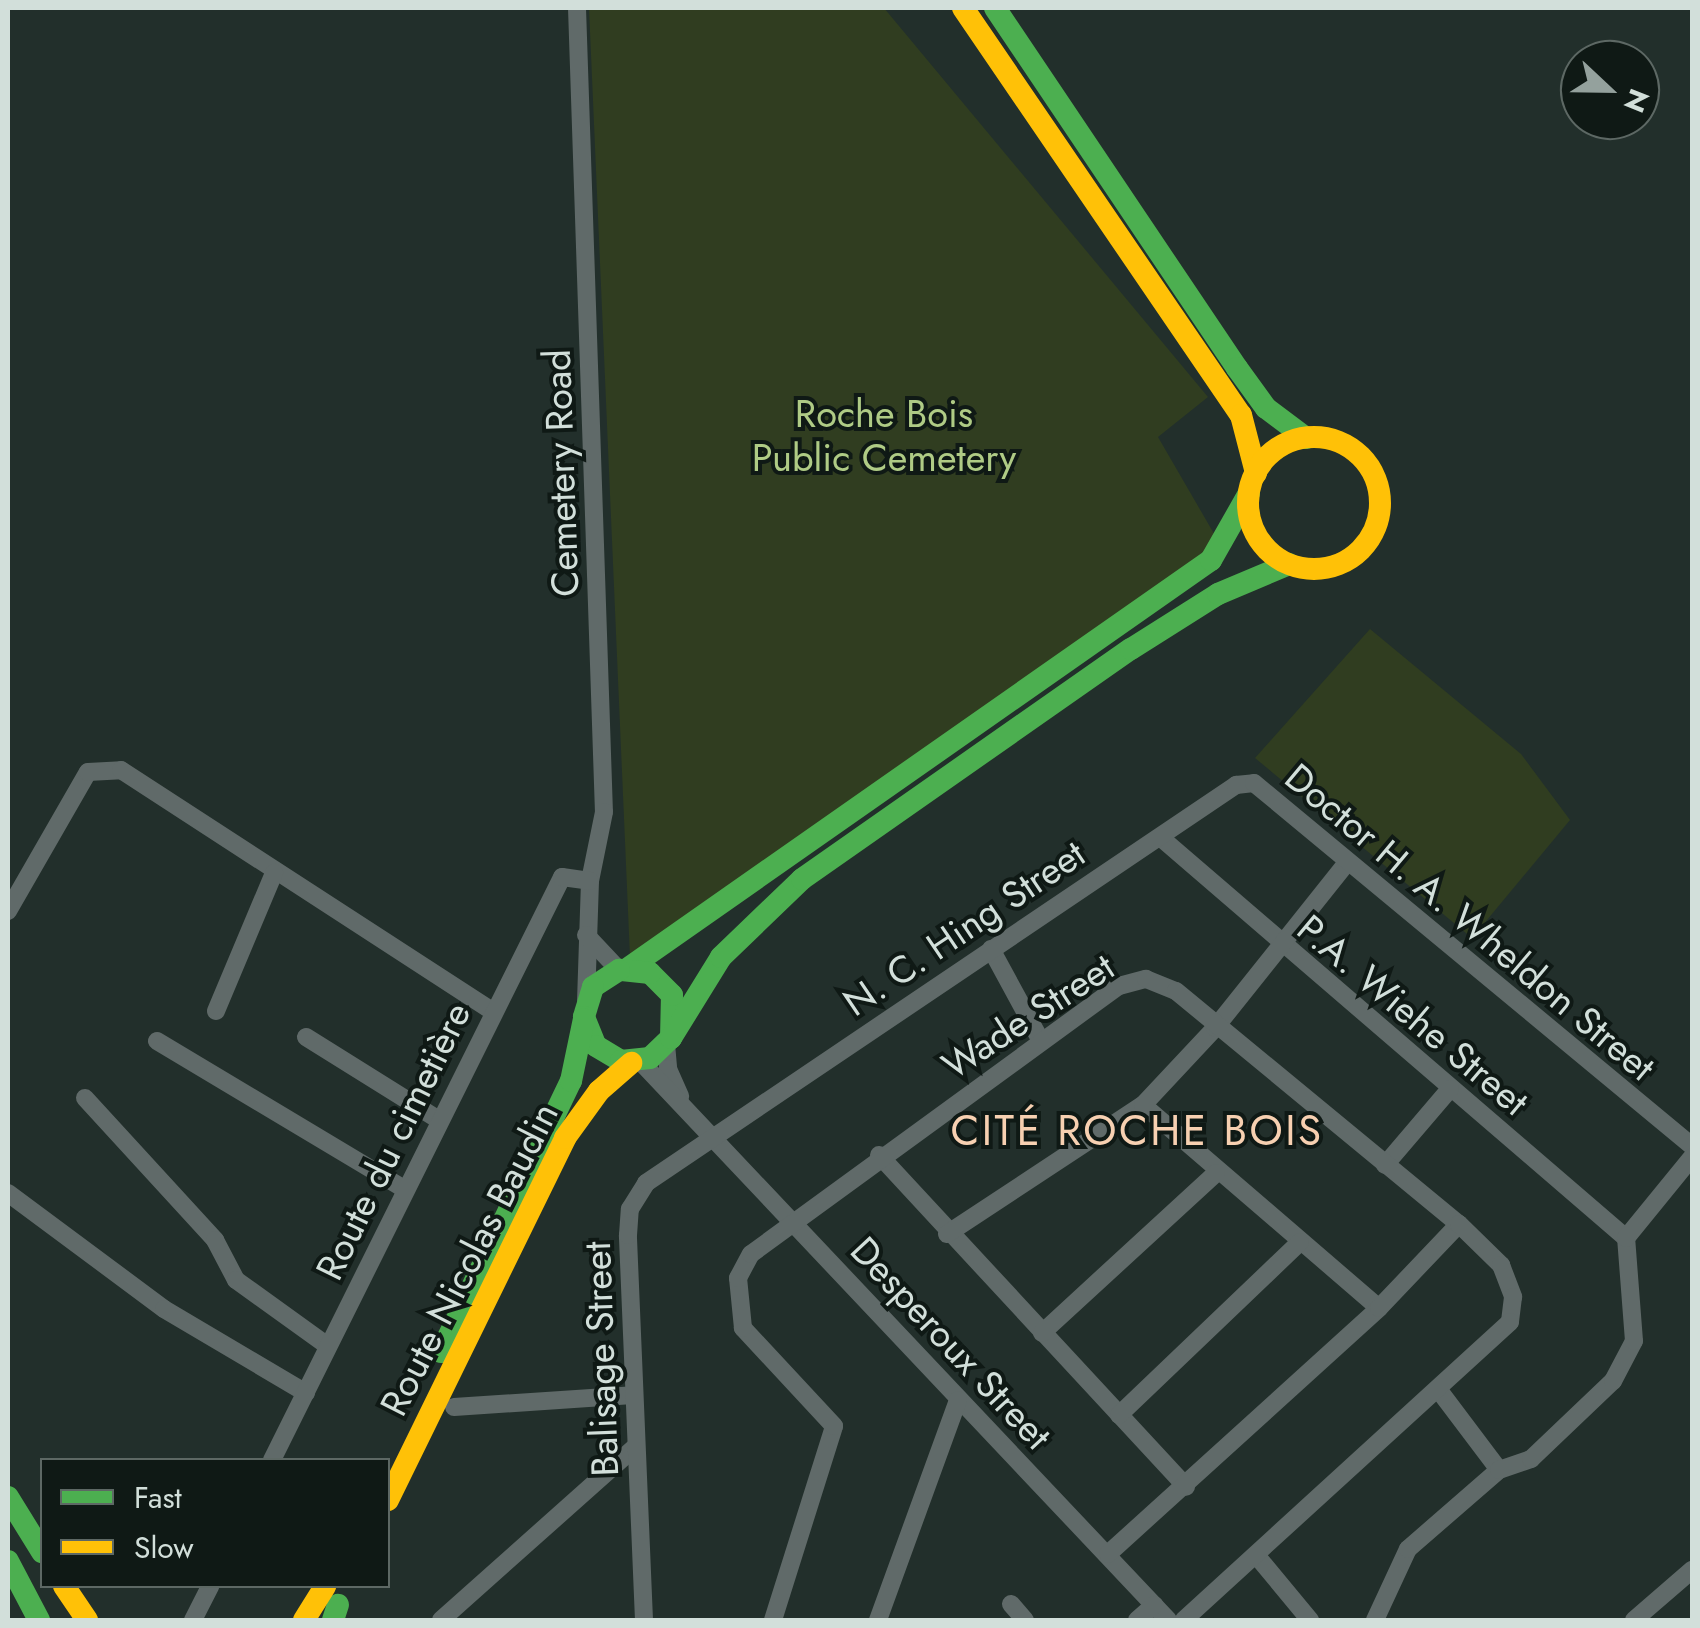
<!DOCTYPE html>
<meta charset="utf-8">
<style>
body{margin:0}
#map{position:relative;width:1700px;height:1628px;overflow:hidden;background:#222f2b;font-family:Jost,sans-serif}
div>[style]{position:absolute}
.green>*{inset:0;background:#303d20}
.street>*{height:18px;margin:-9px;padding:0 9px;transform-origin:9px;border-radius:9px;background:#606a69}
.fast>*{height:22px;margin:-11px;padding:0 11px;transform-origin:11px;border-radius:11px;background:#4caf50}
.slow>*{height:22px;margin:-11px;padding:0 11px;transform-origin:11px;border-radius:11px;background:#ffc107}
.slow>.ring{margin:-11px;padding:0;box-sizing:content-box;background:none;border:22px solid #ffc107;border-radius:50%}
span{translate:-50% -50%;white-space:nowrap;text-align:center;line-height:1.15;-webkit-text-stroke:8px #0f1915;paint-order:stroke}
.park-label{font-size:38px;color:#afcb85}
.street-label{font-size:38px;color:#d2dfda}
.quarter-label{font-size:42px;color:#f7d0b1;letter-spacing:2.5px}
.frame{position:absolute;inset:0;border:10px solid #d2dfda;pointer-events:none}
.legend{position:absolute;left:40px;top:1458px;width:350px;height:130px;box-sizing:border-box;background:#0f1915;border:2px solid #5d6864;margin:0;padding:12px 18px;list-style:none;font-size:30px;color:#d2dfda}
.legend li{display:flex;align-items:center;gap:20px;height:50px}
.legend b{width:50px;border:2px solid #5d6864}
.north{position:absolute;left:1560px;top:40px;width:100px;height:100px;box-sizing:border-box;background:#0f1915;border:2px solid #5d6864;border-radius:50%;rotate:112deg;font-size:28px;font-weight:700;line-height:40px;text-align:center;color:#d2dfda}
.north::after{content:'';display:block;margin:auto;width:35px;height:45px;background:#94a19d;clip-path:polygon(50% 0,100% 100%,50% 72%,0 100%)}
</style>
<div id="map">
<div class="green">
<div style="clip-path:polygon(589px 8px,884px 8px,1208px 397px,1158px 437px,1220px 544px,630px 957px)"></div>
<div style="clip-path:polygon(1370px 629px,1521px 754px,1570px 820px,1472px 938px,1255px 758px)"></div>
</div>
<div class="street">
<div style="left:577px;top:8px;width:804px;rotate:88.08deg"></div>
<div style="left:604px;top:812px;width:70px;rotate:101.5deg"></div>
<div style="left:590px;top:881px;width:119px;rotate:91.9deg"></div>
<div style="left:1160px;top:837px;width:615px;rotate:40.71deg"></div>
<div style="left:8px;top:911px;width:160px;rotate:-60.1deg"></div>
<div style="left:88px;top:772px;width:33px;rotate:-3deg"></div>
<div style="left:121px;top:770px;width:444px;rotate:33deg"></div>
<div style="left:586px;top:935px;width:48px;rotate:46.7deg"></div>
<div style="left:991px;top:949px;width:105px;rotate:61.5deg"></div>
<div style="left:216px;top:1011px;width:150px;rotate:-67.2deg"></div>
<div style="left:306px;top:1037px;width:157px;rotate:32deg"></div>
<div style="left:157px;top:1041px;width:288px;rotate:30.9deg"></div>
<div style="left:666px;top:1044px;width:25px;rotate:85deg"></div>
<div style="left:668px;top:1069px;width:30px;rotate:66deg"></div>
<div style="left:640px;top:1061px;width:769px;rotate:46.63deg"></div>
<div style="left:85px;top:1098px;width:193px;rotate:47.5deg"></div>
<div style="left:215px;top:1240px;width:45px;rotate:62.3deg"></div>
<div style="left:236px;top:1280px;width:113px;rotate:35.7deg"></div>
<div style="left:1143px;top:1105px;width:311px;rotate:40.7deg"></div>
<div style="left:879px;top:1155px;width:452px;rotate:47.2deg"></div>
<div style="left:1385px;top:1165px;width:100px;rotate:-49.5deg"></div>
<div style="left:8px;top:1193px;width:194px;rotate:36.6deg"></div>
<div style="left:164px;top:1309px;width:165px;rotate:30.6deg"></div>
<div style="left:947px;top:1234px;width:235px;rotate:-33.4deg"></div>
<div style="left:1143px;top:1105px;width:105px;rotate:-46.9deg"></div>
<div style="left:1215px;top:1028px;width:208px;rotate:-51.4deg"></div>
<div style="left:1042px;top:1333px;width:236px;rotate:-42.6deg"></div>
<div style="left:1438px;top:1389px;width:101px;rotate:53deg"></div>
<div style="left:454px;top:1407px;width:179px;rotate:-3.8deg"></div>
<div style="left:1119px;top:1415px;width:250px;rotate:-43.7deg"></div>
<div style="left:272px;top:1460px;width:651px;rotate:-63.55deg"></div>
<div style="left:562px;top:877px;width:28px;rotate:8deg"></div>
<div style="left:1108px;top:1554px;width:366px;rotate:-42.2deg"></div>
<div style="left:1379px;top:1308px;width:116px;rotate:-46.4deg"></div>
<div style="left:1256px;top:1555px;width:85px;rotate:50.3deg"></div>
<div style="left:1011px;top:1604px;width:21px;rotate:49deg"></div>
<div style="left:193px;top:1620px;width:38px;rotate:-63deg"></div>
<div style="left:441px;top:1620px;width:260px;rotate:-41.7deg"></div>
<div style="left:644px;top:1620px;width:385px;rotate:-92.4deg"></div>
<div style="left:628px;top:1235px;width:26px;rotate:-86deg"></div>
<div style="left:630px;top:1209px;width:31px;rotate:-58deg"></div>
<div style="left:646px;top:1183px;width:712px;rotate:-34deg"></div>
<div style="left:1236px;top:785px;width:18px;rotate:-6deg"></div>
<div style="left:1254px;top:783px;width:569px;rotate:39.65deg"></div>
<div style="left:773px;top:1620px;width:203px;rotate:-72.5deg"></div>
<div style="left:834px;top:1426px;width:134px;rotate:-132.9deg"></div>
<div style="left:743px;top:1328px;width:50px;rotate:-95.7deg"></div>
<div style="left:738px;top:1278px;width:27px;rotate:-62deg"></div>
<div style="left:751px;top:1254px;width:455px;rotate:-36.1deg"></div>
<div style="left:1119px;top:986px;width:28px;rotate:-15deg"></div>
<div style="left:1146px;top:979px;width:32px;rotate:22deg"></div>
<div style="left:1176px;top:991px;width:367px;rotate:39.5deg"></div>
<div style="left:1459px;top:1224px;width:59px;rotate:44.3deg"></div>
<div style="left:1501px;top:1265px;width:34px;rotate:69deg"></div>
<div style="left:1513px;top:1297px;width:25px;rotate:97deg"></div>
<div style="left:1510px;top:1322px;width:442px;rotate:137.6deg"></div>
<div style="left:878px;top:1620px;width:234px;rotate:-70deg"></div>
<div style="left:1137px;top:1620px;width:23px;rotate:-41deg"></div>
<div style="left:1375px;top:1620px;width:78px;rotate:-65.1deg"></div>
<div style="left:1408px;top:1549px;width:121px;rotate:-41deg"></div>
<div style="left:1499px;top:1470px;width:34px;rotate:-19deg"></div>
<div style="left:1531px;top:1459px;width:113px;rotate:-43.6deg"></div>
<div style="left:1613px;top:1381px;width:45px;rotate:-62.3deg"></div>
<div style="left:1634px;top:1341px;width:103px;rotate:-94.4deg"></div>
<div style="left:1626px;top:1238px;width:104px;rotate:-50.8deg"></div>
<div style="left:1634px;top:1620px;width:77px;rotate:-40.8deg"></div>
</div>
<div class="fast">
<div style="left:995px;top:8px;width:434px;rotate:56.1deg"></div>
<div style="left:1237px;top:368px;width:49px;rotate:54.1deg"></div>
<div style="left:1266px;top:408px;width:50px;rotate:36.9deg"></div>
<div style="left:627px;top:969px;width:713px;rotate:-35.01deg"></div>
<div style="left:1211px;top:560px;width:77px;rotate:-60.4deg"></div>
<div style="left:671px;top:1038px;width:43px;rotate:-88.7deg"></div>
<div style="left:672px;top:995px;width:31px;rotate:-135deg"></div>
<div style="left:650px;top:973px;width:31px;rotate:-174deg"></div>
<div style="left:619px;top:970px;width:31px;rotate:147deg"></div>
<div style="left:593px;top:987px;width:31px;rotate:107deg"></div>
<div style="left:584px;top:1017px;width:31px;rotate:68deg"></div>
<div style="left:596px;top:1046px;width:29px;rotate:31deg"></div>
<div style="left:621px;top:1061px;width:29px;rotate:-6deg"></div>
<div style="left:650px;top:1058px;width:29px;rotate:-44deg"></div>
<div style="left:671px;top:1038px;width:95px;rotate:-58.3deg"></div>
<div style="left:721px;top:957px;width:112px;rotate:-43.9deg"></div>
<div style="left:802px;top:879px;width:401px;rotate:-35deg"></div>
<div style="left:1131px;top:649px;width:103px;rotate:-32.3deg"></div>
<div style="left:1218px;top:594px;width:77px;rotate:-22.9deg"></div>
<div style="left:441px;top:1352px;width:301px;rotate:-64.4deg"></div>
<div style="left:571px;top:1081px;width:63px;rotate:-78.2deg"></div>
<div style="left:8px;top:1497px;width:65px;rotate:58.3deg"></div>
<div style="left:8px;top:1561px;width:67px;rotate:62.3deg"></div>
<div style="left:333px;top:1620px;width:16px;rotate:-72deg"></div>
</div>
<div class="slow">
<div style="left:963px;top:8px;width:493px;rotate:55.7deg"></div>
<div style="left:1241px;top:415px;width:60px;rotate:75.5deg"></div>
<div class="ring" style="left:1248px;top:437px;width:110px;height:110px"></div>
<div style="left:388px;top:1500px;width:403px;rotate:-63.9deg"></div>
<div style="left:565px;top:1138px;width:58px;rotate:-54.1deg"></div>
<div style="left:599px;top:1091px;width:43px;rotate:-41.2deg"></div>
<div style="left:64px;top:1586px;width:41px;rotate:55.9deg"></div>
<div style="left:304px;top:1620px;width:40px;rotate:-58deg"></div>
</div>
<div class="park-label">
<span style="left:884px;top:436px">Roche Bois<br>Public Cemetery</span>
</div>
<div class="street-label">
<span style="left:561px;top:473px;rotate:-92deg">Cemetery Road</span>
<span style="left:1470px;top:922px;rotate:40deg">Doctor H. A. Wheldon Street</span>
<span style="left:964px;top:928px;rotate:-34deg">N. C. Hing Street</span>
<span style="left:1413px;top:1015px;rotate:40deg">P.A. Wiehe Street</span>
<span style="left:1028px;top:1016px;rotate:-33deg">Wade Street</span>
<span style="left:393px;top:1141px;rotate:-64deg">Route du cimetière</span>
<span style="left:469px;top:1259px;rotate:-63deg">Route Nicolas Baudin</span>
<span style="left:951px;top:1343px;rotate:47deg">Desperoux Street</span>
<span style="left:601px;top:1359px;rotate:-92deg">Balisage Street</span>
</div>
<div class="quarter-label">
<span style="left:1137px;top:1131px">CITÉ ROCHE BOIS</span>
</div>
<div class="frame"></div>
<ul class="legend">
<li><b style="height:12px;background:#4caf50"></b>Fast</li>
<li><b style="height:12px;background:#ffc107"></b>Slow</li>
</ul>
<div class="north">N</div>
</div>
